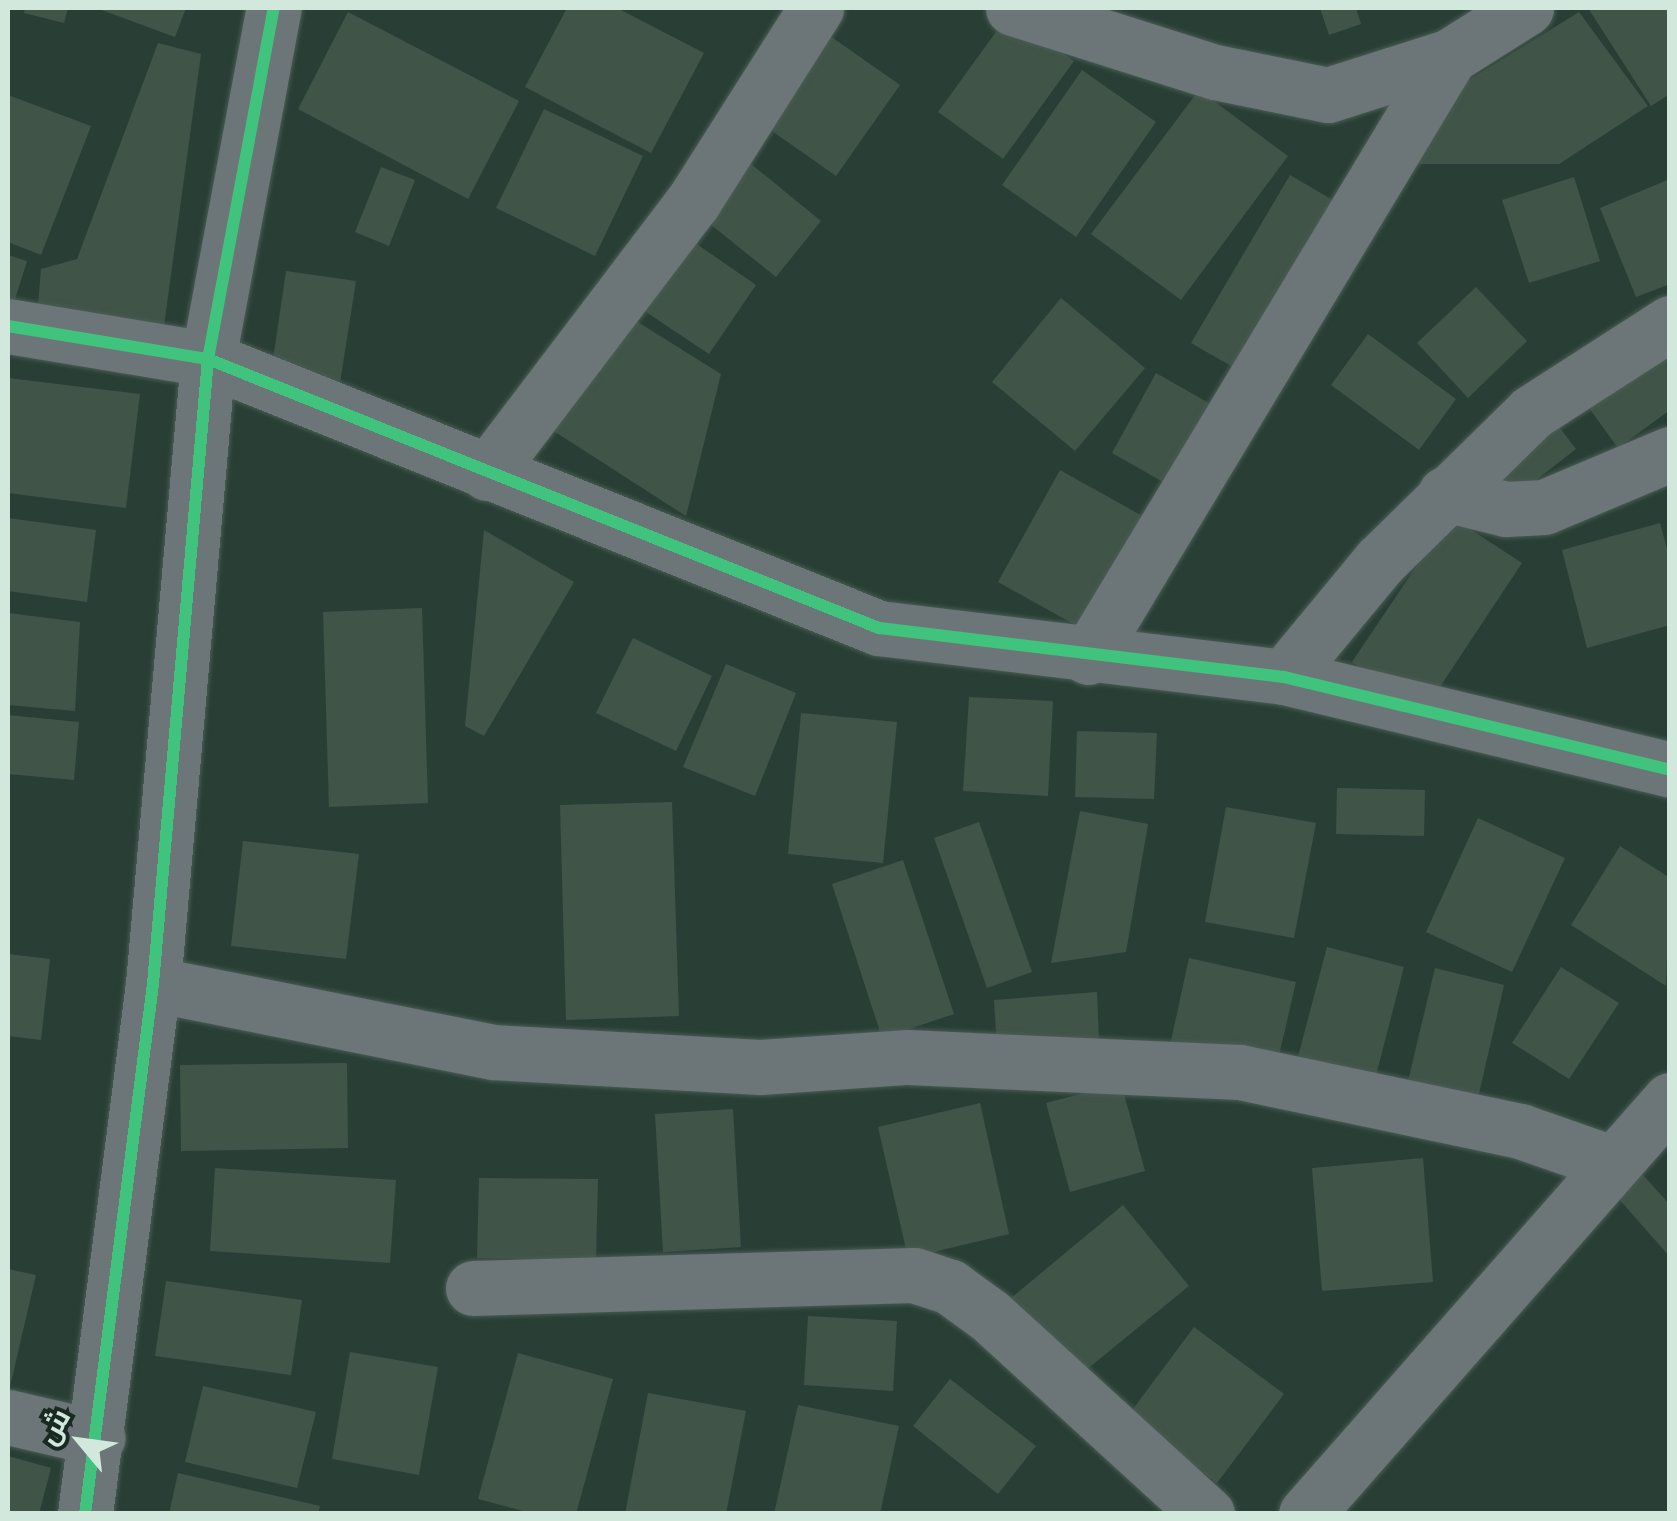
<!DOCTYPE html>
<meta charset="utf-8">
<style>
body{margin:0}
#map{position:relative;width:1677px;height:1521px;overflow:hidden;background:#293f36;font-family:"IBM Plex Sans",Cairo,sans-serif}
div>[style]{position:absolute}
.building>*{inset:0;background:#415448}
.roads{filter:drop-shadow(0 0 2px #495c53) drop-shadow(0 0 2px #495c53)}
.minor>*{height:55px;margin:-27.5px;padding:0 27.5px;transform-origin:27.5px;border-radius:27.5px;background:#6c7577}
.cycleway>*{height:12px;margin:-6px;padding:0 6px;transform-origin:6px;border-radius:6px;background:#40c37c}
span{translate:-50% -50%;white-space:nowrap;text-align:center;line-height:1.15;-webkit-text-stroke:8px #192a22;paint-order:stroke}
.frame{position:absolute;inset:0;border:10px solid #d2e8dd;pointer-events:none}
.north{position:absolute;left:30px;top:1391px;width:100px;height:100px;-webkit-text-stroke:8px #192a22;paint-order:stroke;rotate:299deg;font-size:28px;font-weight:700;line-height:40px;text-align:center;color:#d2e8dd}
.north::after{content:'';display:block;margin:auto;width:35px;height:45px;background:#d2e8dd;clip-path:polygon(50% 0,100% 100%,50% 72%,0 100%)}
</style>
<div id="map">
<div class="building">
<div style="clip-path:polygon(25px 8px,68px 8px,64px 23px,24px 13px)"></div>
<div style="clip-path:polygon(96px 8px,186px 8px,175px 37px)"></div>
<div style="clip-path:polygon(567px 8px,617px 8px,704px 53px,651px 153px,525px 87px)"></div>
<div style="clip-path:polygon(1320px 8px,1356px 8px,1361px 24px,1329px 35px)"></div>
<div style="clip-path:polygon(1588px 8px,1670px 8px,1670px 94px,1651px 106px)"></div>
<div style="clip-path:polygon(348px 12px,519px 101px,468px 199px,298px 109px)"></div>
<div style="clip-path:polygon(1579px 12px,1648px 106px,1559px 164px,1416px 164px,1432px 103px)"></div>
<div style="clip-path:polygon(1009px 14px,1074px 61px,1003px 159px,938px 112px)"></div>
<div style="clip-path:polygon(823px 31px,900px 85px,836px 176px,759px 122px)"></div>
<div style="clip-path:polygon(158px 43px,201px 54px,164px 326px,37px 317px,41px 269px,77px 259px)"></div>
<div style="clip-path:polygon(1082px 70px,1156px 122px,1076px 237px,1002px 185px)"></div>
<div style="clip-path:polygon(1199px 90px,1288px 156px,1181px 300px,1091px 234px)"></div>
<div style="clip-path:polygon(8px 95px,91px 126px,41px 255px,8px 242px)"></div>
<div style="clip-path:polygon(544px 109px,643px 156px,595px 256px,496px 208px)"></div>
<div style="clip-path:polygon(750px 163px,821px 221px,776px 277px,705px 220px)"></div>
<div style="clip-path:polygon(381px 167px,415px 180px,389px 246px,355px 232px)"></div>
<div style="clip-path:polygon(1290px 175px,1348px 209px,1250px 377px,1191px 343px)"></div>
<div style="clip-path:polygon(1574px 177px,1600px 261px,1529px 283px,1502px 200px)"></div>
<div style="clip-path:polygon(1670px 179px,1670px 284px,1636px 297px,1600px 208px)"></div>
<div style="clip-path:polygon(688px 238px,756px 285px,709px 354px,640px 308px)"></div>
<div style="clip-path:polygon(8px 255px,27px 261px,11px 312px,8px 311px)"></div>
<div style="clip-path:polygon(286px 271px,356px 281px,340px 383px,271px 373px)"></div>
<div style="clip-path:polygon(1476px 287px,1527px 341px,1468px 398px,1417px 343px)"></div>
<div style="clip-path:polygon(1061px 298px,1145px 368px,1075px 451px,992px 382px)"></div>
<div style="clip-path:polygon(1670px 298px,1670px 410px,1618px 448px,1565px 375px)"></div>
<div style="clip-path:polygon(625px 314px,721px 374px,686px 516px,552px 430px)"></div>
<div style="clip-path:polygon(1368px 334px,1456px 399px,1419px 450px,1331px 385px)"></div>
<div style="clip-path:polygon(1156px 373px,1223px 411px,1179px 491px,1112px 453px)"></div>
<div style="clip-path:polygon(8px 378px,140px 394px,126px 508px,8px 493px)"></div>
<div style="clip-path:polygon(1547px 411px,1576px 449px,1503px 506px,1473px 468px)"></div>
<div style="clip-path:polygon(1060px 470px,1155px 523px,1093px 635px,998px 582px)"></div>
<div style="clip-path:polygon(1450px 516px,1522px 563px,1424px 711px,1352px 662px)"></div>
<div style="clip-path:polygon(8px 518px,96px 530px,87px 602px,8px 591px)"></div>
<div style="clip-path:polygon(1660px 523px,1670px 560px,1670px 625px,1587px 648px,1562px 550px)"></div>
<div style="clip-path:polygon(484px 530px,574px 582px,484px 736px,465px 726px)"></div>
<div style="clip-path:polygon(422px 608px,428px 803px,329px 807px,323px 612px)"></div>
<div style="clip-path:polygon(8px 613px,80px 622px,75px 711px,8px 705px)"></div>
<div style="clip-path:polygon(633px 638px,712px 676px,676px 751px,596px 713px)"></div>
<div style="clip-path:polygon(726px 664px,796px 693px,755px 796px,683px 767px)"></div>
<div style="clip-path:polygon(969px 697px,1053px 701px,1048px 796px,963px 791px)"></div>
<div style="clip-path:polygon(801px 713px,897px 722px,883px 863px,788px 854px)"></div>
<div style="clip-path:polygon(8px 715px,79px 722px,74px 780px,8px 774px)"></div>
<div style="clip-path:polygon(1077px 731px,1157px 733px,1154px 799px,1075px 797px)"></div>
<div style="clip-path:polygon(1337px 788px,1425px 790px,1424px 836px,1336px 834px)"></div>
<div style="clip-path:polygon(672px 802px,679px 1016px,566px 1020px,560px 805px)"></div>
<div style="clip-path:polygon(1226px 807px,1316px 823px,1294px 938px,1205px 922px)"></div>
<div style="clip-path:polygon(1080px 811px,1148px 824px,1126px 952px,1051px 963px)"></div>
<div style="clip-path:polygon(1478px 818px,1565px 858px,1512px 972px,1426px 932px)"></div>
<div style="clip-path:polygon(979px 822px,1032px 972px,987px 988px,934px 838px)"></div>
<div style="clip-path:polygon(243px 841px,359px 854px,346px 959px,231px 946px)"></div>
<div style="clip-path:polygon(1620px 846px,1670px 878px,1666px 986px,1571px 925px)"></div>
<div style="clip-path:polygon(903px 860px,954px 1014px,882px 1038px,832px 884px)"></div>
<div style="clip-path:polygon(1327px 947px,1404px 967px,1369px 1103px,1291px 1083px)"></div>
<div style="clip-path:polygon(8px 954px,50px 959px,41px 1040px,8px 1036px)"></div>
<div style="clip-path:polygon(1189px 958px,1296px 982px,1275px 1073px,1169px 1050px)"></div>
<div style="clip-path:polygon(1561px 967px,1619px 1003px,1569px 1079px,1512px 1043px)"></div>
<div style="clip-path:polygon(1435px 968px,1504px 985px,1478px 1098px,1408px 1081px)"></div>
<div style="clip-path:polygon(1097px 992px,1099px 1041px,997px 1048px,994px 1000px)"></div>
<div style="clip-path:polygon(347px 1063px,348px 1148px,181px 1151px,180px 1065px)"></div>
<div style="clip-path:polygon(1121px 1083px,1145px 1171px,1070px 1192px,1046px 1103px)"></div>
<div style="clip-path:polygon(980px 1103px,1009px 1234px,908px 1258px,878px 1127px)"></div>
<div style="clip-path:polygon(733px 1109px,741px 1247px,663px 1252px,655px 1114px)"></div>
<div style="clip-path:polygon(1423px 1158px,1433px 1282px,1322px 1291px,1312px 1168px)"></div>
<div style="clip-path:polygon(1636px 1167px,1670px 1205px,1670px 1257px,1611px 1190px)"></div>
<div style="clip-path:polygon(215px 1168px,396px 1180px,390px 1263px,210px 1251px)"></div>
<div style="clip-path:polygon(479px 1178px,598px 1179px,596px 1260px,477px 1258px)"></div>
<div style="clip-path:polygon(1123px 1205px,1189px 1286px,1064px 1388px,999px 1308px)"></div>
<div style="clip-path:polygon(8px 1269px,36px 1275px,9px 1391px,8px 1391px)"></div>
<div style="clip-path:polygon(166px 1281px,302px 1300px,291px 1375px,155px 1356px)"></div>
<div style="clip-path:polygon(808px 1316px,897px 1321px,893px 1391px,804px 1385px)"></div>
<div style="clip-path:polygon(1194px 1327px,1284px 1394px,1217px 1483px,1127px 1417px)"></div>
<div style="clip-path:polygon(350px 1352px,438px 1367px,419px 1475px,332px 1459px)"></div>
<div style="clip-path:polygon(518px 1353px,613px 1379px,576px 1514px,534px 1514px,478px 1499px)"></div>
<div style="clip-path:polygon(950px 1379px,1036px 1446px,998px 1494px,913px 1426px)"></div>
<div style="clip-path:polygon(203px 1386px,316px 1412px,297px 1488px,185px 1462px)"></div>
<div style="clip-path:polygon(648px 1393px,746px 1411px,726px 1514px,625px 1514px)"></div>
<div style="clip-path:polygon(798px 1405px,899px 1426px,880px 1514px,774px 1514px)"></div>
<div style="clip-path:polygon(8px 1456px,51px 1468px,39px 1514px,8px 1514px)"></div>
<div style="clip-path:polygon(178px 1473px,320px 1506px,318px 1514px,169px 1514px)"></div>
</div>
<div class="roads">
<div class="minor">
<div style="left:1013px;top:8px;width:212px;rotate:17.6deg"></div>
<div style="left:1215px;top:72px;width:115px;rotate:11.5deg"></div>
<div style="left:1328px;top:95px;width:128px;rotate:-17.7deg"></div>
<div style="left:1450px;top:56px;width:90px;rotate:-32.3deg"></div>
<div style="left:8px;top:326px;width:203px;rotate:9.4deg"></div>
<div style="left:208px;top:359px;width:723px;rotate:21.85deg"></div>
<div style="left:879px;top:628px;width:408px;rotate:6.9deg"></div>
<div style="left:1284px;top:677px;width:397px;rotate:13.5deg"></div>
<div style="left:487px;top:473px;width:340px;rotate:-52.8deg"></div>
<div style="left:693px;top:202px;width:230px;rotate:-57.6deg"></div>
<div style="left:1445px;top:494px;width:63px;rotate:13.8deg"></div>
<div style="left:1506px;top:509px;width:38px;rotate:-3deg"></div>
<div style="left:1544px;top:507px;width:137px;rotate:-22.8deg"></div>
<div style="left:1088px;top:657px;width:702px;rotate:-58.94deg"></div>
<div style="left:1284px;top:677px;width:151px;rotate:-50.4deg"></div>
<div style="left:1380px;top:561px;width:213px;rotate:-44.4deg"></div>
<div style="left:1532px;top:412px;width:164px;rotate:-32.8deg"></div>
<div style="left:153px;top:984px;width:346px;rotate:11.3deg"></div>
<div style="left:492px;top:1052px;width:268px;rotate:3.2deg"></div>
<div style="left:760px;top:1067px;width:148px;rotate:-3.9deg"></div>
<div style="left:908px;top:1057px;width:332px;rotate:2.6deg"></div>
<div style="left:1240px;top:1072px;width:286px;rotate:11.9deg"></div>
<div style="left:1520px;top:1131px;width:97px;rotate:19.2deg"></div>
<div style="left:473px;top:1288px;width:441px;rotate:-1.7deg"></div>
<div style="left:914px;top:1275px;width:38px;rotate:18deg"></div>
<div style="left:950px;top:1287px;width:49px;rotate:35.9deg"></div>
<div style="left:990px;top:1316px;width:294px;rotate:42.4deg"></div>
<div style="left:8px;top:1417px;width:92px;rotate:13.1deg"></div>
<div style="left:85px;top:1514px;width:534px;rotate:-82.69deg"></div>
<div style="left:153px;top:984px;width:627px;rotate:-84.97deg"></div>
<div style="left:208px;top:359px;width:357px;rotate:-79.4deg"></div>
<div style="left:1306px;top:1514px;width:551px;rotate:-48.68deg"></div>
</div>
</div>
<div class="cycleway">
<div style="left:8px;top:326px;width:203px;rotate:9.4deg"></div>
<div style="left:208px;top:359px;width:723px;rotate:21.85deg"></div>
<div style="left:879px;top:628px;width:408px;rotate:6.9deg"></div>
<div style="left:1284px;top:677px;width:397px;rotate:13.5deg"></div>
<div style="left:85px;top:1514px;width:534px;rotate:-82.69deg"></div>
<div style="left:153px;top:984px;width:627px;rotate:-84.97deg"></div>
<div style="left:208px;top:359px;width:357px;rotate:-79.4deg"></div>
</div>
<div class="frame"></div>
<div class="north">ش</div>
</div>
